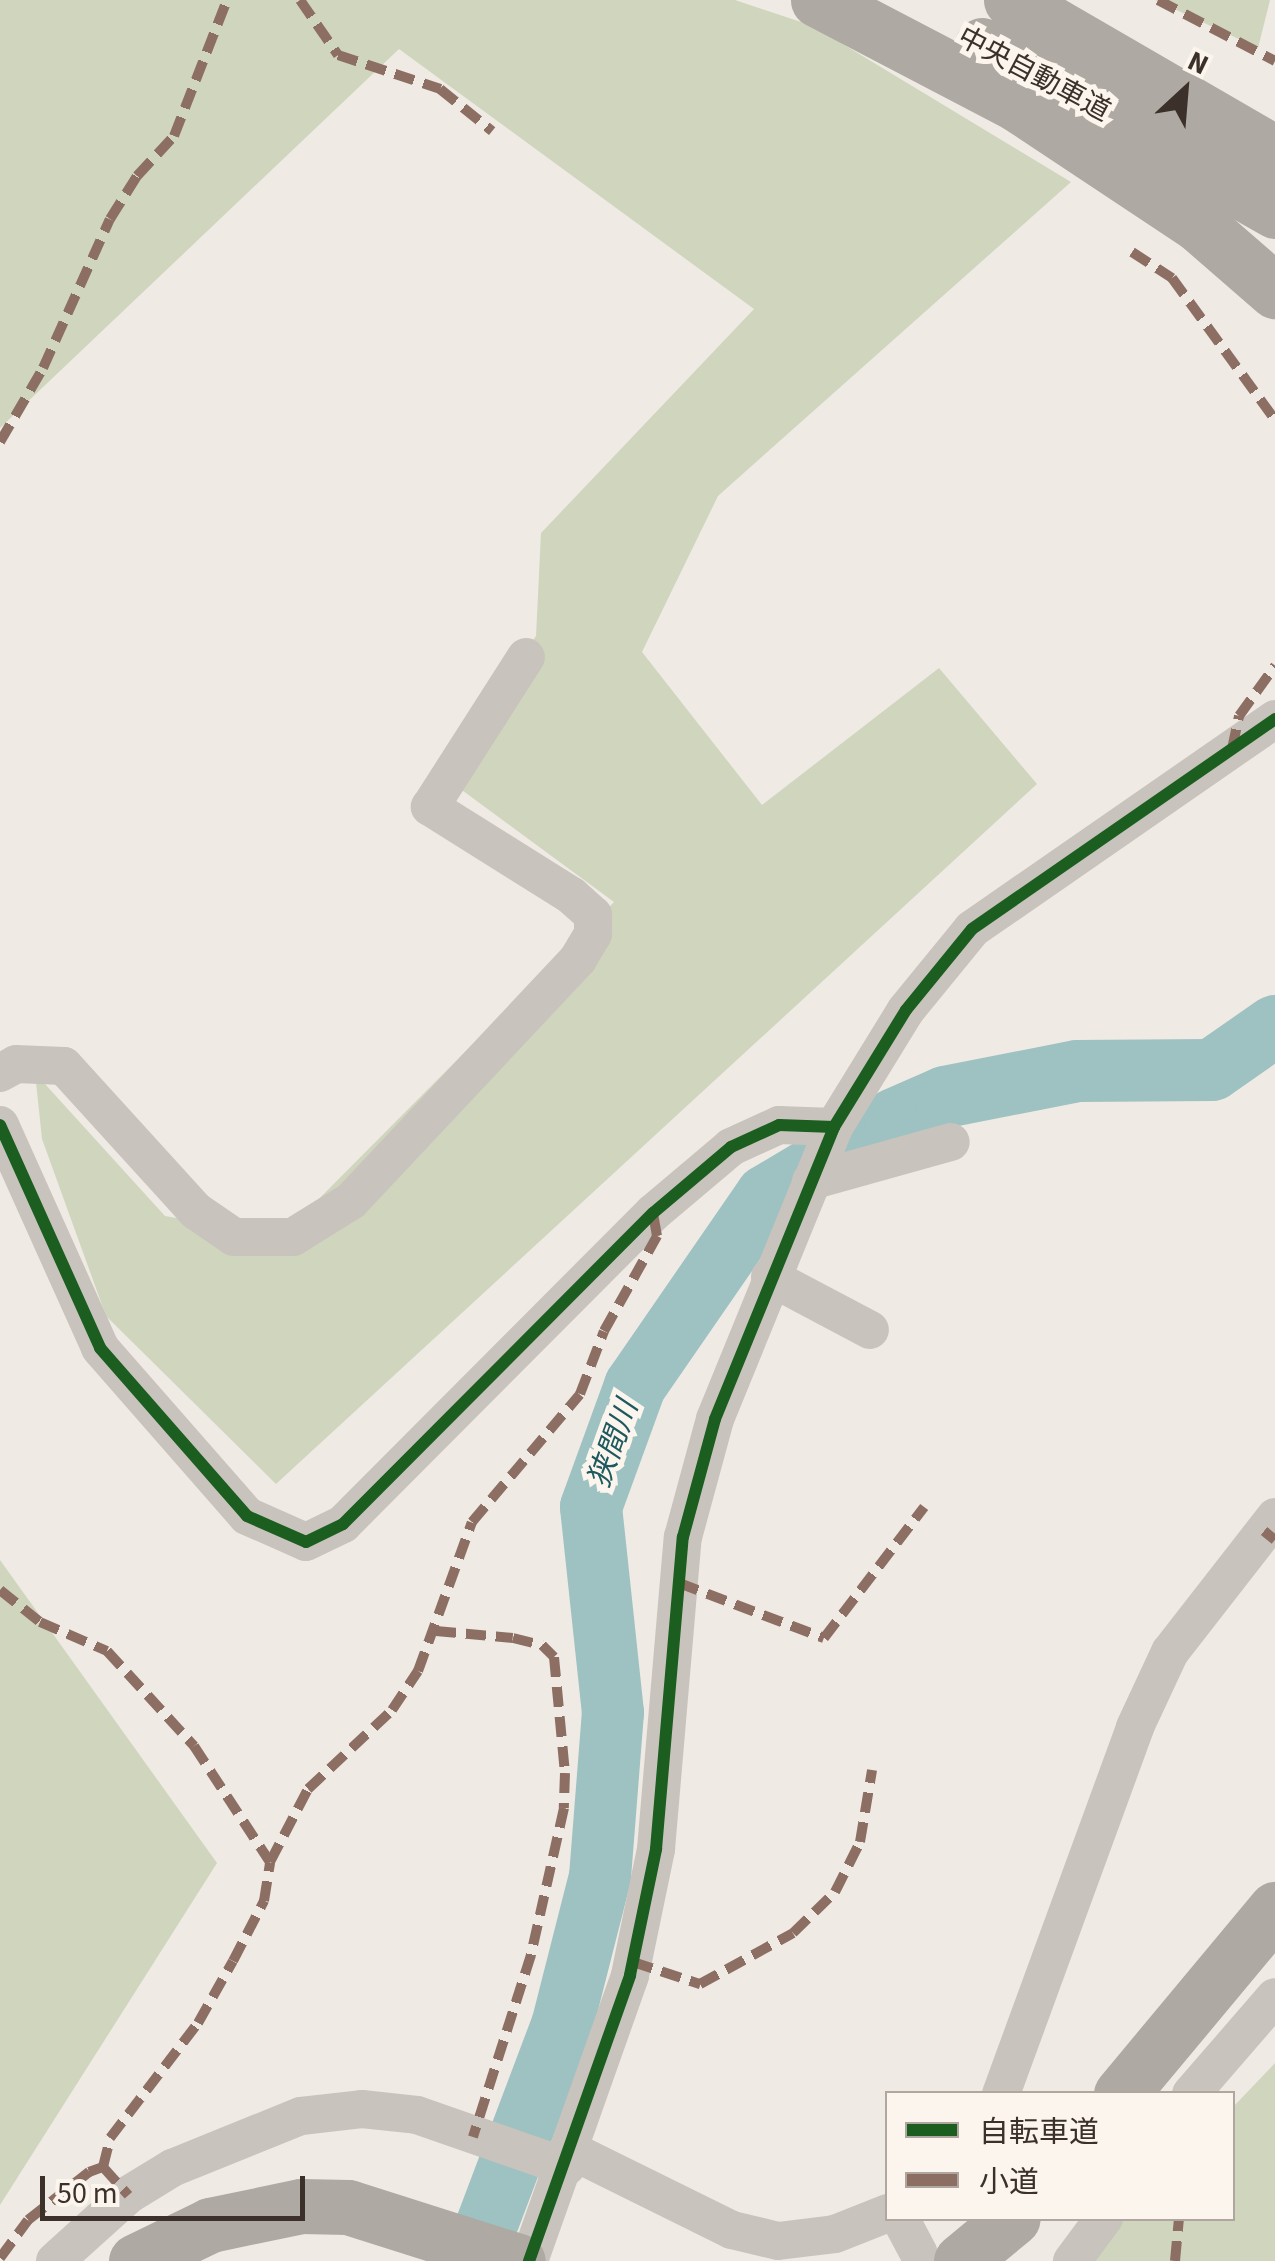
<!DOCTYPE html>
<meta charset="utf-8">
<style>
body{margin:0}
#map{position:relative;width:1275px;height:2261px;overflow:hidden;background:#efeae4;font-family:"Source Sans 3","Noto Sans JP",sans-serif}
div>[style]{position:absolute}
.green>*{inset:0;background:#d0d6be}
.river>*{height:62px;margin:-31px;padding:0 31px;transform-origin:31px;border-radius:31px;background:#9ec1c2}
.minor>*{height:38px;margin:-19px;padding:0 19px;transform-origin:19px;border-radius:19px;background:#c9c3bd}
.highway>*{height:55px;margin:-27.5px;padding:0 27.5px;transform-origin:27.5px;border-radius:27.5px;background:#aea9a3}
.quiet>*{height:10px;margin-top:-5px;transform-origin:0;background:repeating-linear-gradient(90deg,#8d6e63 0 20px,transparent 0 30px)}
.cycleway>*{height:12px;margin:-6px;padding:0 6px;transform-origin:6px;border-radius:6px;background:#1b5e20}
span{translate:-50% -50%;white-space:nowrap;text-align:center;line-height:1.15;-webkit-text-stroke:10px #fbf5ed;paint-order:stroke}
.street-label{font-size:28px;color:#3b302a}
.water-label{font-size:30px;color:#1d595f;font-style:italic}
.legend{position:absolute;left:885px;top:2091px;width:350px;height:130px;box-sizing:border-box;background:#fbf5ed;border:2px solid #aea69f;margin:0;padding:12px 18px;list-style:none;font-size:30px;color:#3b302a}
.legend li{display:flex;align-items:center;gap:20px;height:50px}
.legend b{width:50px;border:2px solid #aea69f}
.north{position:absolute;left:1135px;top:40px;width:100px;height:100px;-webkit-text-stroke:8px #fbf5ed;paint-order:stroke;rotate:26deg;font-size:28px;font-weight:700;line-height:40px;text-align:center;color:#3b302a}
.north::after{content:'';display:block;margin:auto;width:35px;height:45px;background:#3b302a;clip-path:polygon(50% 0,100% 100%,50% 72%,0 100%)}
.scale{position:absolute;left:40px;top:2176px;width:265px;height:45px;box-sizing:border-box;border:5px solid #3b302a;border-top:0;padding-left:12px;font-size:30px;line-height:35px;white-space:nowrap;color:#3b302a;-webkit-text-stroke:8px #fbf5ed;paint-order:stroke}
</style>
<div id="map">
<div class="green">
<div style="clip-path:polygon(0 0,735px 0,813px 26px,1071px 182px,718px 496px,642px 652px,762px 805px,939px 668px,1037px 784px,276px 1484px,106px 1316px,42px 1139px,35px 1073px,165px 1216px,282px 1236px,614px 902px,436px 771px,536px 636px,541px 533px,754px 309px,399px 49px,0 428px)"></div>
<div style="clip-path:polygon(1155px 0,1270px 0,1258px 48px)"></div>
<div style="clip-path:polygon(0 1560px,217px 1863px,0 2205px)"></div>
<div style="clip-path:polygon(1275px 2063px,1275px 2261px,1084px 2261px,1125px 2219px,1232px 2218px,1233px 2107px)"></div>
</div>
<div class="river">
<div style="left:473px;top:2261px;width:251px;rotate:-69.3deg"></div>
<div style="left:562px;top:2026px;width:154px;rotate:-75.7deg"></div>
<div style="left:600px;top:1877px;width:165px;rotate:-85.5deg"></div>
<div style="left:613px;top:1713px;width:207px;rotate:-96.1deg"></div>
<div style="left:591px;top:1507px;width:129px;rotate:-70deg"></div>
<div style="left:635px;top:1386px;width:231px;rotate:-55.4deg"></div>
<div style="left:766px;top:1196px;width:150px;rotate:-30.8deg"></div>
<div style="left:895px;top:1119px;width:55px;rotate:-23.7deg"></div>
<div style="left:945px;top:1097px;width:135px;rotate:-11.1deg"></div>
<div style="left:1077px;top:1071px;width:135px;rotate:-0.4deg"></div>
<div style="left:1212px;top:1070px;width:77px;rotate:-34.9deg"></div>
</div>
<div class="minor">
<div style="left:0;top:1073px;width:18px;rotate:-29deg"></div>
<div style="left:16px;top:1064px;width:48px;rotate:2.4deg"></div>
<div style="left:64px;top:1066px;width:196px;rotate:47.7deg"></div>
<div style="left:196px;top:1211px;width:46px;rotate:34.4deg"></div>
<div style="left:234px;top:1237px;width:59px"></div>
<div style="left:293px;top:1237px;width:68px;rotate:-31.8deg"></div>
<div style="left:351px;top:1201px;width:332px;rotate:-46.8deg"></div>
<div style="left:578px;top:959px;width:29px;rotate:-59deg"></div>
<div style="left:593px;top:934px;width:19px;rotate:-90deg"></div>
<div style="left:593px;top:915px;width:28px;rotate:-138deg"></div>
<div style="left:572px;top:896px;width:168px;rotate:-147.9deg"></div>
<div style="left:430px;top:807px;width:178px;rotate:-57.4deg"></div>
<div style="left:0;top:1125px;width:244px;rotate:65.8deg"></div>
<div style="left:100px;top:1348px;width:223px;rotate:48.8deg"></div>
<div style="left:247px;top:1516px;width:64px;rotate:23.8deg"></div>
<div style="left:306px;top:1542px;width:41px;rotate:-25.9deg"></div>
<div style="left:343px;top:1524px;width:439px;rotate:-45.1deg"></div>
<div style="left:653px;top:1213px;width:102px;rotate:-40.2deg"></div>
<div style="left:731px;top:1147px;width:53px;rotate:-24.6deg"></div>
<div style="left:779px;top:1125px;width:55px;rotate:2.1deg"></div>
<div style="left:811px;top:1181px;width:145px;rotate:-15.6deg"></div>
<div style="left:770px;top:1277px;width:113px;rotate:27.9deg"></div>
<div style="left:1001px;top:2094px;width:391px;rotate:-69.9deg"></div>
<div style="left:1135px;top:1727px;width:83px;rotate:-65deg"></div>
<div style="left:1170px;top:1652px;width:171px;rotate:-52.1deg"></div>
<div style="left:1191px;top:2094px;width:128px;rotate:-49.1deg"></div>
<div style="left:572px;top:2151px;width:178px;rotate:26.3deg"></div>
<div style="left:732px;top:2230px;width:47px;rotate:13.4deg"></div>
<div style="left:778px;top:2241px;width:57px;rotate:-7deg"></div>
<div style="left:835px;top:2234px;width:57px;rotate:-21.6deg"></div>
<div style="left:900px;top:2218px;width:40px;rotate:62deg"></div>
<div style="left:55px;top:2261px;width:98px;rotate:-42.1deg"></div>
<div style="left:128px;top:2195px;width:52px;rotate:-31.5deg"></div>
<div style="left:172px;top:2168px;width:139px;rotate:-22deg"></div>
<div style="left:301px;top:2116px;width:61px;rotate:-6.5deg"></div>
<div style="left:362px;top:2109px;width:55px;rotate:6.2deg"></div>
<div style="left:417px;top:2115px;width:158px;rotate:19.2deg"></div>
<div style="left:529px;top:2261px;width:303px;rotate:-70.5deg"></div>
<div style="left:630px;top:1975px;width:129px;rotate:-78.3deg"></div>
<div style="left:656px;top:1849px;width:313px;rotate:-85.1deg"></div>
<div style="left:683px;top:1537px;width:122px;rotate:-74.8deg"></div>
<div style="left:715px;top:1419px;width:315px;rotate:-67.8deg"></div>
<div style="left:834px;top:1127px;width:137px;rotate:-58.4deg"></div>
<div style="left:906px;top:1010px;width:104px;rotate:-50.8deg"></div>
<div style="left:972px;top:929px;width:369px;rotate:-34.7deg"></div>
<div style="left:1072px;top:2261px;width:54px;rotate:-53.3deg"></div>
</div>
<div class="highway">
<div style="left:818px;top:0;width:225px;rotate:27.6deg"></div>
<div style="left:1017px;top:104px;width:219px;rotate:33.6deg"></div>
<div style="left:1199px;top:225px;width:101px;rotate:41deg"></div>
<div style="left:1011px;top:0;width:305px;rotate:30.1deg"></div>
<div style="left:982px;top:45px;width:337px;rotate:29.5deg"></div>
<div style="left:1121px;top:2094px;width:241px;rotate:-50.2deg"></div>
<div style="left:136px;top:2261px;width:82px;rotate:-25.9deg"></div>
<div style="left:210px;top:2225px;width:93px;rotate:-11.8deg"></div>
<div style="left:301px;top:2206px;width:47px;rotate:1.2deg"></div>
<div style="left:348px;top:2207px;width:178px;rotate:17.6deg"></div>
<div style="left:961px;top:2261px;width:67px;rotate:-39.6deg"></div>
</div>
<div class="quiet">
<div style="left:300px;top:0;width:67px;rotate:55.4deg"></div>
<div style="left:338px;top:55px;width:108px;rotate:18.4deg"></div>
<div style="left:440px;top:89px;width:67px;rotate:38.9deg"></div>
<div style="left:1158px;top:0;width:132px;rotate:27.5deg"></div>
<div style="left:1132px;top:252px;width:48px;rotate:33deg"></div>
<div style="left:1172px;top:278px;width:175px;rotate:54deg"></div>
<div style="left:0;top:442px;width:86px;rotate:-59.8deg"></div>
<div style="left:43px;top:368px;width:163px;rotate:-65.8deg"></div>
<div style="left:110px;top:219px;width:51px;rotate:-57.9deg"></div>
<div style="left:137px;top:176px;width:54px;rotate:-47.2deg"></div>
<div style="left:174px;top:136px;width:146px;rotate:-68.7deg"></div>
<div style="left:1232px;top:749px;width:34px;rotate:-78deg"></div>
<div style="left:1239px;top:716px;width:62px;rotate:-54.2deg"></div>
<div style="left:1264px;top:1531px;width:14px;rotate:39deg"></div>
<div style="left:679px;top:1583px;width:155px;rotate:20.8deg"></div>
<div style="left:824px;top:1638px;width:165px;rotate:-52.6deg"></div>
<div style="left:0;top:1590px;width:51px;rotate:38.7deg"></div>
<div style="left:40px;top:1622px;width:73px;rotate:23.4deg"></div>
<div style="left:107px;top:1651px;width:129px;rotate:47.5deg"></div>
<div style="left:194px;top:1746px;width:139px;rotate:56.8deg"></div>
<div style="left:436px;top:1631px;width:77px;rotate:5.2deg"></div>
<div style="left:513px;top:1638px;width:30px;rotate:14deg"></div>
<div style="left:542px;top:1645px;width:17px;rotate:45deg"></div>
<div style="left:554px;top:1657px;width:117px;rotate:84.6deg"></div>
<div style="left:565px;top:1773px;width:35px;rotate:92deg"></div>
<div style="left:564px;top:1808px;width:151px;rotate:102.7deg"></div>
<div style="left:531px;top:1955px;width:191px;rotate:107.7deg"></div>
<div style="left:633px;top:1962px;width:71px;rotate:18.2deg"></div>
<div style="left:700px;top:1984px;width:106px;rotate:-28.7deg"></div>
<div style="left:793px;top:1933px;width:59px;rotate:-44.3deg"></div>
<div style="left:835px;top:1892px;width:56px;rotate:-63.4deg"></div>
<div style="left:860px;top:1842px;width:73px;rotate:-80.5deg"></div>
<div style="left:103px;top:2167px;width:30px;rotate:-76deg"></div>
<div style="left:110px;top:2138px;width:145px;rotate:-52.6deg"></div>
<div style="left:198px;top:2023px;width:71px;rotate:-60.6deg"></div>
<div style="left:233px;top:1961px;width:68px;rotate:-62.7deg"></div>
<div style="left:264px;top:1901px;width:39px;rotate:-81deg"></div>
<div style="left:270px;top:1862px;width:82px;rotate:-62.5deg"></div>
<div style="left:308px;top:1789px;width:115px;rotate:-43.2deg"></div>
<div style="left:392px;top:1710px;width:47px;rotate:-56.3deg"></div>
<div style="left:418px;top:1671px;width:158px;rotate:-70.1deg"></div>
<div style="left:472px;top:1522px;width:167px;rotate:-49.8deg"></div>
<div style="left:580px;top:1394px;width:67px;rotate:-69.1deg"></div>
<div style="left:604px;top:1331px;width:109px;rotate:-60.8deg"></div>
<div style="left:657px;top:1236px;width:23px;rotate:-100deg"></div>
<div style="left:0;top:2258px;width:47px;rotate:-53.6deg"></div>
<div style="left:28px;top:2220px;width:78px;rotate:-38.2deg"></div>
<div style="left:89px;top:2172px;width:15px;rotate:-20deg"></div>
<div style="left:103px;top:2167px;width:38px;rotate:48deg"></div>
<div style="left:1175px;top:2261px;width:43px;rotate:-84.7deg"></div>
</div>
<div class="cycleway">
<div style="left:0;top:1125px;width:244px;rotate:65.8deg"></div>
<div style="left:100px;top:1348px;width:223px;rotate:48.8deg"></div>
<div style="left:247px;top:1516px;width:64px;rotate:23.8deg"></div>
<div style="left:306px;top:1542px;width:41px;rotate:-25.9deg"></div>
<div style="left:343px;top:1524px;width:439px;rotate:-45.1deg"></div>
<div style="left:653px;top:1213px;width:102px;rotate:-40.2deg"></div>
<div style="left:731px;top:1147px;width:53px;rotate:-24.6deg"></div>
<div style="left:779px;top:1125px;width:55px;rotate:2.1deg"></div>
<div style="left:529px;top:2261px;width:303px;rotate:-70.5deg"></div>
<div style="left:630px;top:1975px;width:129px;rotate:-78.3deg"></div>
<div style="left:656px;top:1849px;width:313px;rotate:-85.1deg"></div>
<div style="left:683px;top:1537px;width:122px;rotate:-74.8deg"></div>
<div style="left:715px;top:1419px;width:315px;rotate:-67.8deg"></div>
<div style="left:834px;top:1127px;width:137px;rotate:-58.4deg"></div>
<div style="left:906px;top:1010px;width:104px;rotate:-50.8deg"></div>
<div style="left:972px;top:929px;width:369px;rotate:-34.7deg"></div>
</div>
<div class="street-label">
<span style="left:1034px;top:74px;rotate:28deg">中央自動車道</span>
</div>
<div class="water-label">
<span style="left:614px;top:1444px;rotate:-70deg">狭間川</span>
</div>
<ul class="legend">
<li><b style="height:12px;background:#1b5e20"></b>自転車道</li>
<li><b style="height:12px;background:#8d6e63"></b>小道</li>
</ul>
<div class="north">N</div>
<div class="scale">50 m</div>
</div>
